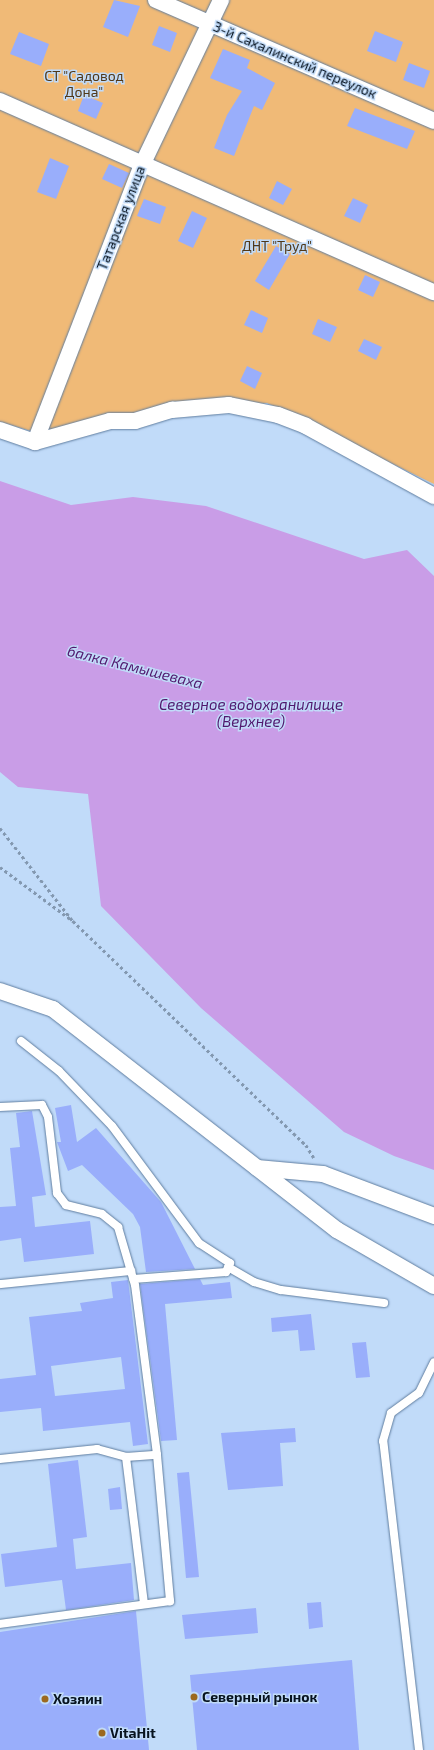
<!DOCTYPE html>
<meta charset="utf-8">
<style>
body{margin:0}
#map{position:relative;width:434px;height:1750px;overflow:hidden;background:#c1dbf9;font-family:"Exo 2",sans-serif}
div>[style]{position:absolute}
.green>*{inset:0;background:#f0ba77}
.water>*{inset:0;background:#c99de7}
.building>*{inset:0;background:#99aefb}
.path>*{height:2.5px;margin-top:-1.25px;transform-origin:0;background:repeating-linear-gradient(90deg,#8398b0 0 3px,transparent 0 6px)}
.roads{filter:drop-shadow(0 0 1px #5f7d9f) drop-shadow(0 0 1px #5f7d9f)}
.lane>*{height:8px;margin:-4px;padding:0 4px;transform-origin:4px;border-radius:4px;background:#fff}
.street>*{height:16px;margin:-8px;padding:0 8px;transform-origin:8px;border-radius:8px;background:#fff}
.dots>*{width:11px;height:11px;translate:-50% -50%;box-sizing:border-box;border:2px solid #c1dbf9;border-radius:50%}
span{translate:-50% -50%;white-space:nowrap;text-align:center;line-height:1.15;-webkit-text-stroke:3px #c1dbf9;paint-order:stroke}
.street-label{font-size:14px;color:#07131f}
.park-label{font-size:14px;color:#503818}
.poi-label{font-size:14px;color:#07131f;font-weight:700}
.left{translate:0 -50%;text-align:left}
.water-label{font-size:15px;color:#51186e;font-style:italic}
</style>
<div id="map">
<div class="green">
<div style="clip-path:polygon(0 0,434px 0,434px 484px,267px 403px,38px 433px,0 422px)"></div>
</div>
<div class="water">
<div style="clip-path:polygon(0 481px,71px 505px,133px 497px,206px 506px,364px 559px,407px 550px,434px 576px,434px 1170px,394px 1156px,344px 1132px,201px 1008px,101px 906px,88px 794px,18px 787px,0 772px)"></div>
</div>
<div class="building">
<div style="clip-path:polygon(114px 0,140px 6px,128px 37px,103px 27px)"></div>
<div style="clip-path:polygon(159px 26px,177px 33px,170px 52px,152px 45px)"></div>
<div style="clip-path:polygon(375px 31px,403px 42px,396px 62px,367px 51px)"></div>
<div style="clip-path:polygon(19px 32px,49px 44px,41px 66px,10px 54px)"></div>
<div style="clip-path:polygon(223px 49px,250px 60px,247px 68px,275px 83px,262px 110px,254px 106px,234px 156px,214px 148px,227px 115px,242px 91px,210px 78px)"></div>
<div style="clip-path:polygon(409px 63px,430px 71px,424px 88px,403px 80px)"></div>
<div style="clip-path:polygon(84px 95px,103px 103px,96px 119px,78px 111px)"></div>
<div style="clip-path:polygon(355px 108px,415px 131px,407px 149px,347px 126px)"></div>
<div style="clip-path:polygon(50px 158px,69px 166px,56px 199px,37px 192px)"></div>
<div style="clip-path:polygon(109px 164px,129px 173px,122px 188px,102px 179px)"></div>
<div style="clip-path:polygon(277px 181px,292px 189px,283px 205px,269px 198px)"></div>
<div style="clip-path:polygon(353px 198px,368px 205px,360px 223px,344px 216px)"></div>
<div style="clip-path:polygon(144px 199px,166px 207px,160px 224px,137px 216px)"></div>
<div style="clip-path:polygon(192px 211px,207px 218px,193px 248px,178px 241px)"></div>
<div style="clip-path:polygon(276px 246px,290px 254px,269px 290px,255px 281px)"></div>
<div style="clip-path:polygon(365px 275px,380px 282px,373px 297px,358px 290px)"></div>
<div style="clip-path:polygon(251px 310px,268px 318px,262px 333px,244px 325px)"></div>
<div style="clip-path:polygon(318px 319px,337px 327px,330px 342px,312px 334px)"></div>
<div style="clip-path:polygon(364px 339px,382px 347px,376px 360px,358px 351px)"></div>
<div style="clip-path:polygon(247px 366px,262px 373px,255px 389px,240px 381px)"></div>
<div style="clip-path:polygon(71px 1105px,77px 1142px,96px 1128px,161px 1202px,195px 1269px,146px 1272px,140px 1227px,133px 1214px,82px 1165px,68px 1171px,57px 1142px,61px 1142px,55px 1108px)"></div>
<div style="clip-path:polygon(32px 1111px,46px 1195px,32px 1197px,35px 1227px,90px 1221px,94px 1254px,24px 1262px,21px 1238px,0 1241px,0 1207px,16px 1206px,10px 1148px,20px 1147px,16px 1113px)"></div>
<div style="clip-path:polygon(200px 1279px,203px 1285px,230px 1282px,232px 1298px,165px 1304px,177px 1440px,161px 1441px,140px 1284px)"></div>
<div style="clip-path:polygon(evenodd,128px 1280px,148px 1444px,133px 1446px,130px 1422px,43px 1431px,41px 1408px,0 1412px,0 1379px,36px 1375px,29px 1317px,82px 1311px,80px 1303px,113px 1298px,111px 1282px,128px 1280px,121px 1357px,125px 1389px,55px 1396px,51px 1366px,121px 1357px)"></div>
<div style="clip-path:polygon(311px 1314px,315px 1350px,300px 1351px,298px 1330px,272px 1332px,271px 1318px)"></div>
<div style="clip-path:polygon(366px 1342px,370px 1377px,356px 1378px,352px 1343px)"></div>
<div style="clip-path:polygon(295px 1428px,296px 1442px,280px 1443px,283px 1486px,228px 1490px,221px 1433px)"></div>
<div style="clip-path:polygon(78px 1460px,87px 1537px,73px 1539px,76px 1569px,131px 1563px,134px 1600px,66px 1610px,62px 1580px,5px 1587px,1px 1554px,57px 1547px,48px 1464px)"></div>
<div style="clip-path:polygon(189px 1472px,199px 1577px,186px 1578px,177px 1473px)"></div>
<div style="clip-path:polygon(120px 1487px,122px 1509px,110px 1510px,108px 1489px)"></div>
<div style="clip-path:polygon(321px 1602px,323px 1627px,309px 1629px,307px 1603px)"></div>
<div style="clip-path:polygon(256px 1608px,258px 1633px,185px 1639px,182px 1615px)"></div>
<div style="clip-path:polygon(136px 1611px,149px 1750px,0 1750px,0 1632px)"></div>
<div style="clip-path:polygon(352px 1660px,359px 1750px,197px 1750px,190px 1675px)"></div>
</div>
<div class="path">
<div style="left:0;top:828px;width:118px;rotate:51.9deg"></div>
<div style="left:73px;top:921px;width:323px;rotate:43.9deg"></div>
<div style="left:306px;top:1145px;width:15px;rotate:58deg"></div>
<div style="left:0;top:867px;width:91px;rotate:36.5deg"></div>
</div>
<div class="roads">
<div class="lane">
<div style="left:21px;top:1041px;width:48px;rotate:38.3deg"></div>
<div style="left:59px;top:1071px;width:76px;rotate:46.1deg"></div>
<div style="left:112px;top:1126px;width:146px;rotate:53.4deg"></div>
<div style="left:199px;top:1243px;width:37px;rotate:33deg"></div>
<div style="left:230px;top:1263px;width:10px;rotate:114deg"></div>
<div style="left:226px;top:1272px;width:93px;rotate:175.7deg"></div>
<div style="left:0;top:1107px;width:42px;rotate:-2.7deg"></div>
<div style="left:42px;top:1105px;width:13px;rotate:63deg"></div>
<div style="left:48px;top:1117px;width:77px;rotate:83.2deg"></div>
<div style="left:57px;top:1193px;width:15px;rotate:53deg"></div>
<div style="left:66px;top:1205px;width:37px;rotate:14deg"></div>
<div style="left:102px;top:1214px;width:21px;rotate:39deg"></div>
<div style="left:118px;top:1227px;width:60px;rotate:73.7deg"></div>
<div style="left:135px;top:1285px;width:171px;rotate:82.6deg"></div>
<div style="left:157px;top:1455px;width:147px;rotate:84.9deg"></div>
<div style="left:170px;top:1601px;width:172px;rotate:172.3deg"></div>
<div style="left:228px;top:1267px;width:30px;rotate:30deg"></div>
<div style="left:254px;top:1282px;width:28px;rotate:17deg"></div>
<div style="left:281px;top:1290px;width:104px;rotate:7.2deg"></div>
<div style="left:0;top:1284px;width:132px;rotate:-5.7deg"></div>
<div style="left:126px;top:1457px;width:148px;rotate:83deg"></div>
<div style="left:0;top:1459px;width:98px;rotate:-5.9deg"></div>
<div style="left:97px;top:1449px;width:30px;rotate:15deg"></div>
<div style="left:126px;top:1457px;width:31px;rotate:-4deg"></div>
<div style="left:419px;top:1750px;width:311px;rotate:-96.6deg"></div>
<div style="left:383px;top:1441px;width:29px;rotate:-74deg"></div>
<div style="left:391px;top:1413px;width:34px;rotate:-36deg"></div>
<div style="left:419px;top:1393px;width:34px;rotate:-64deg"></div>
</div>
<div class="street">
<div style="left:156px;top:0;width:303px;rotate:23.5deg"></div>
<div style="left:0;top:101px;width:474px;rotate:23.8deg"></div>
<div style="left:0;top:430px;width:37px;rotate:19deg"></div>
<div style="left:35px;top:442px;width:78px;rotate:-15.6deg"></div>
<div style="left:110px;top:421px;width:25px"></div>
<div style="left:135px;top:421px;width:39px;rotate:-17deg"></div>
<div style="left:172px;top:410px;width:57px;rotate:-5deg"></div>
<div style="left:229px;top:405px;width:50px;rotate:11.5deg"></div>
<div style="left:278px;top:415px;width:30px;rotate:21deg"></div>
<div style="left:306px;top:426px;width:146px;rotate:28.7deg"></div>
<div style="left:35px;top:442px;width:297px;rotate:-68.9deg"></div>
<div style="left:142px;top:165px;width:183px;rotate:-64.4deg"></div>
<div style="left:0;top:991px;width:56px;rotate:18.8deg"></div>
<div style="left:53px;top:1009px;width:360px;rotate:37.9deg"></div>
<div style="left:337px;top:1230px;width:112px;rotate:30deg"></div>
<div style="left:257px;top:1168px;width:66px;rotate:5.2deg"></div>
<div style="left:323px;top:1174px;width:119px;rotate:20.7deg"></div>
</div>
</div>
<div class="dots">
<div style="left:194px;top:1697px;background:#9c691f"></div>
<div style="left:45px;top:1699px;background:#9c691f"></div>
<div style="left:102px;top:1733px;background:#9c691f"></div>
</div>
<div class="street-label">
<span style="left:295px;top:60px;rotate:23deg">3-й Сахалинский переулок</span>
<span style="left:121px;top:218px;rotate:-69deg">Татарская улица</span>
</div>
<div class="park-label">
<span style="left:84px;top:84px">СТ "Садовод<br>Дона"</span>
<span style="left:277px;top:246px">ДНТ "Труд"</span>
</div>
<div class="poi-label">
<span class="left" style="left:202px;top:1697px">Северный рынок</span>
<span class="left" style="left:53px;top:1699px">Хозяин</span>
<span class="left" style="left:110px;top:1733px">VitaHit</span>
</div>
<div class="water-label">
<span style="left:135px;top:667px;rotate:14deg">балка Камышеваха</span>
<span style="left:251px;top:713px">Северное водохранилище<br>(Верхнее)</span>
</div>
</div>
